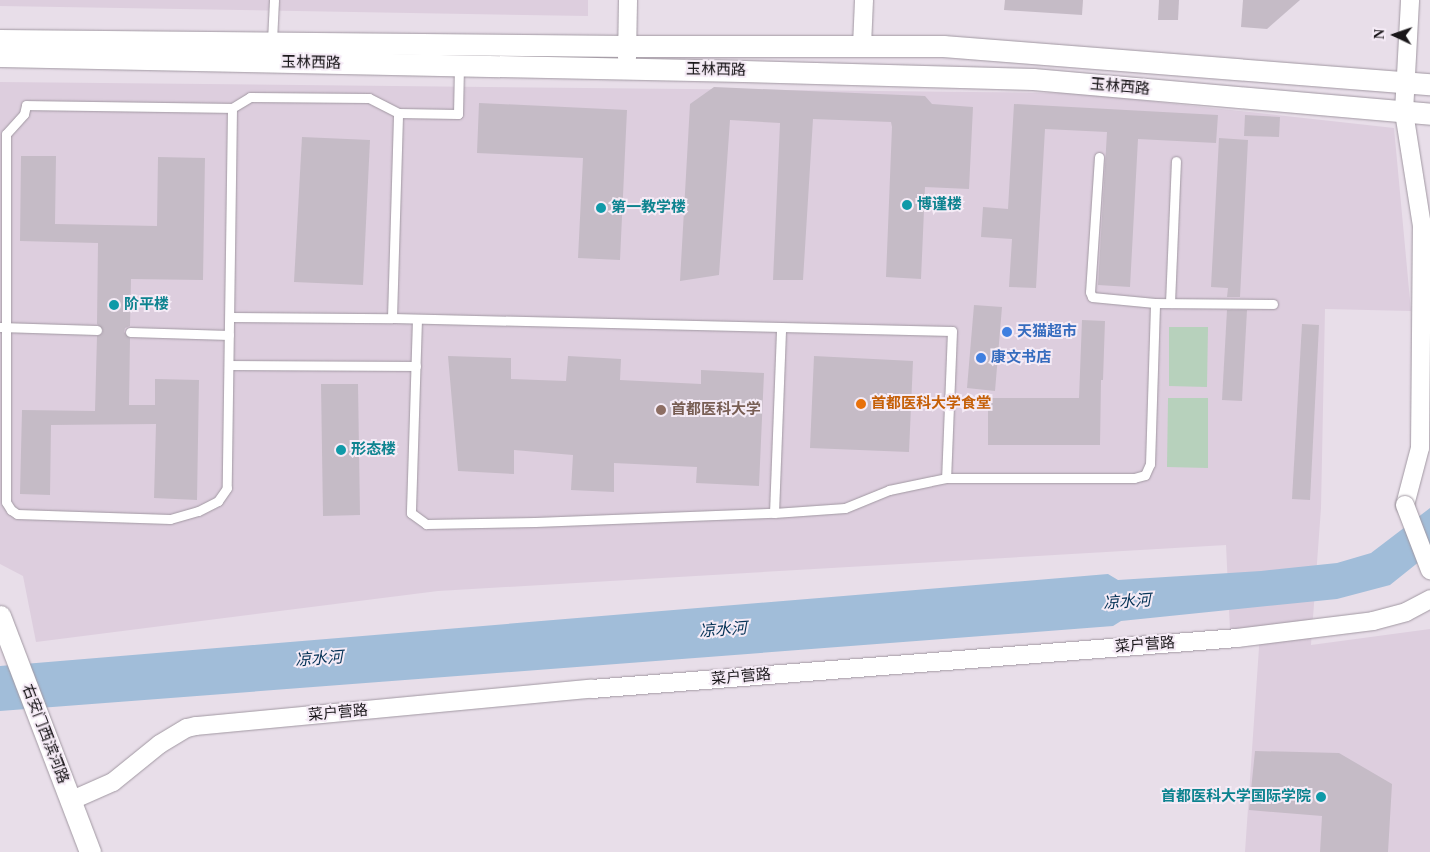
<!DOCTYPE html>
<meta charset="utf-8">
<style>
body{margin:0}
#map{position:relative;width:1430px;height:852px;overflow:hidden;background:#e8dee9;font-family:"Times New Roman","Noto Sans SC",serif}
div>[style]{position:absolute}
.built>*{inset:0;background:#ddcede}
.green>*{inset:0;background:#b7d1bc}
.water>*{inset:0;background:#a1bdd9}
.building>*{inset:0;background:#c5bbc6}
.roads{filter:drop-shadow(0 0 1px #a198a2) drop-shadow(0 0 1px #a198a2)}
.service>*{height:9px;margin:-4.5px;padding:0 4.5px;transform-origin:4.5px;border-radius:4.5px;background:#fff}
.minor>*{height:18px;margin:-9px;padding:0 9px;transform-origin:9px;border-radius:9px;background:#fff}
.tertiary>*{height:21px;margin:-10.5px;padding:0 10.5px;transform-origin:10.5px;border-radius:10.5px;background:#fff}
.bridges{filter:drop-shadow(0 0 1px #a198a2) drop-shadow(0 0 1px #a198a2)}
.minor-bridge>*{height:18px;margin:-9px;padding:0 9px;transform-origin:9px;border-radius:9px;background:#fff}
.dots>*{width:14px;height:14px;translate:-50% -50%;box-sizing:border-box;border:2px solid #f5ebf6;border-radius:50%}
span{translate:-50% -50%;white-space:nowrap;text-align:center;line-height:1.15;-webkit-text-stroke:4px #f5ebf6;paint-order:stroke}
.street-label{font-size:15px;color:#191619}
.culture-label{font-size:15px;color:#0d838f;font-weight:700}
.left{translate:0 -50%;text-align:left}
.right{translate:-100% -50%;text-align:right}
.shop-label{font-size:15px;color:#366cbe;font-weight:700}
.food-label{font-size:15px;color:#c56008;font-weight:700}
.education-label{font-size:15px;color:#785e54;font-weight:700}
.water-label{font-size:16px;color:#033155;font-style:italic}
.north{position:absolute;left:1370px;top:10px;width:50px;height:50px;-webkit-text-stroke:4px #f5ebf6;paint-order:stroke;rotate:273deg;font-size:14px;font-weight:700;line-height:20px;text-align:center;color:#191619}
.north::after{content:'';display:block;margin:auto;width:18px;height:22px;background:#191619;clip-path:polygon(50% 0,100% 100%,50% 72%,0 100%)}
</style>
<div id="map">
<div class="built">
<div style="clip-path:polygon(0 0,588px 0,588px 16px,0 6px)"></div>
<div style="clip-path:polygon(0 82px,1076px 93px,1394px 128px,1411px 311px,1325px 309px,1321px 508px,1311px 645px,1430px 629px,1430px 852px,1245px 852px,1260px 633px,1230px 630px,1226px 545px,438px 591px,36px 642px,23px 576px,0 564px)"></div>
</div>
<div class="green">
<div style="clip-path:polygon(1169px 327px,1208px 327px,1207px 387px,1169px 386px)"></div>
<div style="clip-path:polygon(1168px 398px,1208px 398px,1208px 468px,1167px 467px)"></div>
</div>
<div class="water">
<div style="clip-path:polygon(1430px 508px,1430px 553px,1390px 585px,1337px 599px,1121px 621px,1113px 626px,0 711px,0 666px,1108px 574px,1118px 580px,1261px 571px,1337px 563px,1371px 553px)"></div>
</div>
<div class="building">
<div style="clip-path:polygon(1005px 0,1083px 0,1082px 15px,1004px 10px)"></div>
<div style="clip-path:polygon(1159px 0,1179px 0,1178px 20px,1158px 20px)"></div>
<div style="clip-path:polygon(1243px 0,1300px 0,1267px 29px,1241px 27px)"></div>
<div style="clip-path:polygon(714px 87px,925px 96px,932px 104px,973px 107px,969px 189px,925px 187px,921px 279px,886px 277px,892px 127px,891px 122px,813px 119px,803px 280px,773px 280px,780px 123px,730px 120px,719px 275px,680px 281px,690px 104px)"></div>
<div style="clip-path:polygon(479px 103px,627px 110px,620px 260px,578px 258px,583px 158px,477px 153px)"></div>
<div style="clip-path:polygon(1014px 104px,1218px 115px,1216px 143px,1138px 139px,1130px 287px,1098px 285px,1107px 132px,1045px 129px,1036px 288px,1009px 287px,1012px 239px,981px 237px,983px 207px,1008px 209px)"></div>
<div style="clip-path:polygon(1245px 115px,1280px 117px,1279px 137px,1244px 136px)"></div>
<div style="clip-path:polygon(302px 137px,370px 140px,363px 285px,294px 282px)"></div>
<div style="clip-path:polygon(1219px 138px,1248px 140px,1240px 297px,1227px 297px,1228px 288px,1211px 287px)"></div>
<div style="clip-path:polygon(21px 156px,56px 156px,55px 224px,157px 226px,158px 157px,205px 158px,203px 280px,131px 279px,130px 326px,125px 328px,124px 332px,130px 338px,129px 405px,155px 405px,155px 379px,199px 380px,197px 500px,154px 498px,156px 424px,51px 425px,50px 495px,20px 494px,22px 410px,95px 411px,97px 336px,102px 334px,103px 330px,97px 324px,98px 243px,20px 241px)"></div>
<div style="clip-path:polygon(974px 305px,1002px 307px,995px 391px,967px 388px)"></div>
<div style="clip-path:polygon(1227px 310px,1247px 310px,1242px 401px,1222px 400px)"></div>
<div style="clip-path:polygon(1082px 320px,1105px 321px,1103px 380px,1101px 380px,1100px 445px,988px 445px,988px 398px,1079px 398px)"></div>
<div style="clip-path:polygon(1302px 324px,1319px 325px,1310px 500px,1292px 499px)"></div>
<div style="clip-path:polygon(448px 356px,511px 358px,511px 379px,566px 381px,568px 356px,621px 359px,620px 380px,701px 384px,701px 370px,764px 373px,759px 486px,696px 483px,697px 467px,614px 463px,614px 492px,571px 490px,573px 455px,514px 450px,514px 474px,458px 471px)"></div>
<div style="clip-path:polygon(814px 356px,913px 361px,909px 452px,810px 448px)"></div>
<div style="clip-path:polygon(321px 384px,358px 384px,360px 515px,323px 516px)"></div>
<div style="clip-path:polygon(1255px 751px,1339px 753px,1392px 784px,1388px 852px,1320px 852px,1322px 816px,1249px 810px)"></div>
</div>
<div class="roads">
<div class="service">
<div style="left:272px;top:41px;width:41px;rotate:-87.2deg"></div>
<div style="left:26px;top:105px;width:206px;rotate:0.8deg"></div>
<div style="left:232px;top:108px;width:380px;rotate:90.8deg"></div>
<div style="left:227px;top:488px;width:16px;rotate:125deg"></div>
<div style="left:218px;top:501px;width:22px;rotate:153deg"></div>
<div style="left:198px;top:511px;width:29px;rotate:164deg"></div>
<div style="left:170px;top:519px;width:153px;rotate:-178.1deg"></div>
<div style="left:17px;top:514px;width:7px;rotate:-146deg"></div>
<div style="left:11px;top:510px;width:9px;rotate:-122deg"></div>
<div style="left:6px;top:502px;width:368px;rotate:-90deg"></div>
<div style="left:6px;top:134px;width:27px;rotate:-48deg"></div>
<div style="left:24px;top:114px;width:9px;rotate:-77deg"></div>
<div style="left:232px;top:108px;width:21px;rotate:-31deg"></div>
<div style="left:250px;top:97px;width:119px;rotate:0.5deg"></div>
<div style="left:369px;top:98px;width:33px;rotate:27deg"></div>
<div style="left:398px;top:113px;width:60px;rotate:1deg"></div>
<div style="left:458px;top:114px;width:48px;rotate:-88.8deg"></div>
<div style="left:1099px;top:157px;width:135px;rotate:93.8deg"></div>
<div style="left:1090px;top:292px;width:5px;rotate:68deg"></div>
<div style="left:1092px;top:297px;width:63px;rotate:5.4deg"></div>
<div style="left:1155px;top:303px;width:118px;rotate:0.5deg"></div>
<div style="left:1170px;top:303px;width:142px;rotate:-87.6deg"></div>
<div style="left:230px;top:317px;width:162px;rotate:0.4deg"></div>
<div style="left:392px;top:318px;width:560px;rotate:1.33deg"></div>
<div style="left:952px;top:331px;width:147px;rotate:92.3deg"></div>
<div style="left:392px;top:318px;width:205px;rotate:-88.3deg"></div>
<div style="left:417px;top:319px;width:194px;rotate:91.8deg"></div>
<div style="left:411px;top:513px;width:19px;rotate:36deg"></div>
<div style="left:426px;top:524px;width:109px;rotate:-1.1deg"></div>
<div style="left:535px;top:522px;width:239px;rotate:-2.2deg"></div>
<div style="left:774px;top:513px;width:71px;rotate:-4deg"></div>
<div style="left:845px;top:508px;width:48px;rotate:-22.2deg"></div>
<div style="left:889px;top:490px;width:58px;rotate:-11.9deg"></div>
<div style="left:946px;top:478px;width:188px"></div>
<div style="left:1134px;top:478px;width:11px;rotate:-15deg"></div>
<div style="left:1145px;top:475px;width:12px;rotate:-66deg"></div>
<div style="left:1150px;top:464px;width:161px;rotate:-88.2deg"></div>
<div style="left:0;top:327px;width:97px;rotate:1.8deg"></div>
<div style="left:130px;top:332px;width:99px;rotate:1.7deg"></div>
<div style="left:229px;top:365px;width:187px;rotate:0.3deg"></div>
<div style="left:774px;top:513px;width:186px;rotate:-87.8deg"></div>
</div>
<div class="minor">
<div style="left:862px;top:46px;width:46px;rotate:-87.5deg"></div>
<div style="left:627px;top:58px;width:58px;rotate:-89deg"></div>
<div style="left:1405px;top:505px;width:59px;rotate:-75.3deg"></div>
<div style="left:1420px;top:448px;width:222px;rotate:-89.5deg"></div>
<div style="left:1422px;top:226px;width:115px;rotate:-99deg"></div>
<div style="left:1404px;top:112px;width:112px;rotate:-86.9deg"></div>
<div style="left:70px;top:801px;width:47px;rotate:-23.8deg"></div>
<div style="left:113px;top:782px;width:60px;rotate:-39deg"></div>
<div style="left:160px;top:744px;width:31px;rotate:-31deg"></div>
<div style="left:187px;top:728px;width:9px;rotate:-13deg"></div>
<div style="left:196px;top:726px;width:397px;rotate:-5.4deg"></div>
<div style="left:591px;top:689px;width:648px;rotate:-4.51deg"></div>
<div style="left:1237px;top:638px;width:137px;rotate:-7.1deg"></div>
<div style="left:1373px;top:621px;width:34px;rotate:-15deg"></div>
<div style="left:1406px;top:612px;width:27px;rotate:-28deg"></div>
</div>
<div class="tertiary">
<div style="left:0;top:40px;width:628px;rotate:0.55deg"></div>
<div style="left:628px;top:46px;width:315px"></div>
<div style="left:943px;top:46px;width:488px;rotate:4.5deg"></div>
<div style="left:0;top:56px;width:743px;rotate:1.16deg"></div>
<div style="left:743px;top:71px;width:290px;rotate:1.6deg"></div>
<div style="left:1033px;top:79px;width:399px;rotate:5deg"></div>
<div style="left:0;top:616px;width:253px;rotate:69.1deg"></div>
</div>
</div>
<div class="bridges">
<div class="minor-bridge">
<div style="left:1405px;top:505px;width:70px;rotate:69deg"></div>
</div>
</div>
<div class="dots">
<div style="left:907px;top:205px;background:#0f9aa8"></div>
<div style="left:601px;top:208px;background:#0f9aa8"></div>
<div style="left:114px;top:305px;background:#0f9aa8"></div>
<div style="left:1007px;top:332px;background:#3f7fe0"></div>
<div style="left:981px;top:358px;background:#3f7fe0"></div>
<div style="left:861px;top:404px;background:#e8710a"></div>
<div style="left:661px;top:410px;background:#8d6e63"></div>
<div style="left:341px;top:450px;background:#0f9aa8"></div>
<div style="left:1321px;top:797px;background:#0f9aa8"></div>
</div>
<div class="street-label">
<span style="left:311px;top:63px;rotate:1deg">玉林西路</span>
<span style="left:716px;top:70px;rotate:1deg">玉林西路</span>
<span style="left:1120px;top:87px;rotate:5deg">玉林西路</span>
<span style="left:1145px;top:645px;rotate:-4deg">菜户营路</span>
<span style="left:741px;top:677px;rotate:-5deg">菜户营路</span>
<span style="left:338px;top:713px;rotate:-5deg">菜户营路</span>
<span style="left:45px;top:734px;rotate:69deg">右安门西滨河路</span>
</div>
<div class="culture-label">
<span class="left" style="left:917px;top:205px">博谨楼</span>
<span class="left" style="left:611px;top:208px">第一教学楼</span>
<span class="left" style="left:124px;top:305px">阶平楼</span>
<span class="left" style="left:351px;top:450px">形态楼</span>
<span class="right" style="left:1311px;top:797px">首都医科大学国际学院</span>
</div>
<div class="shop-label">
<span class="left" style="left:1017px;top:332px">天猫超市</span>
<span class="left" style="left:991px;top:358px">康文书店</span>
</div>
<div class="food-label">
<span class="left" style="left:871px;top:404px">首都医科大学食堂</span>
</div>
<div class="education-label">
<span class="left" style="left:671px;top:410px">首都医科大学</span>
</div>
<div class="water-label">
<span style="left:1127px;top:602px;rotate:-4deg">凉水河</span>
<span style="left:723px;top:630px;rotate:-4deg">凉水河</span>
<span style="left:319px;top:659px;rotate:-4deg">凉水河</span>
</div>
<div class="north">N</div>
</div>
